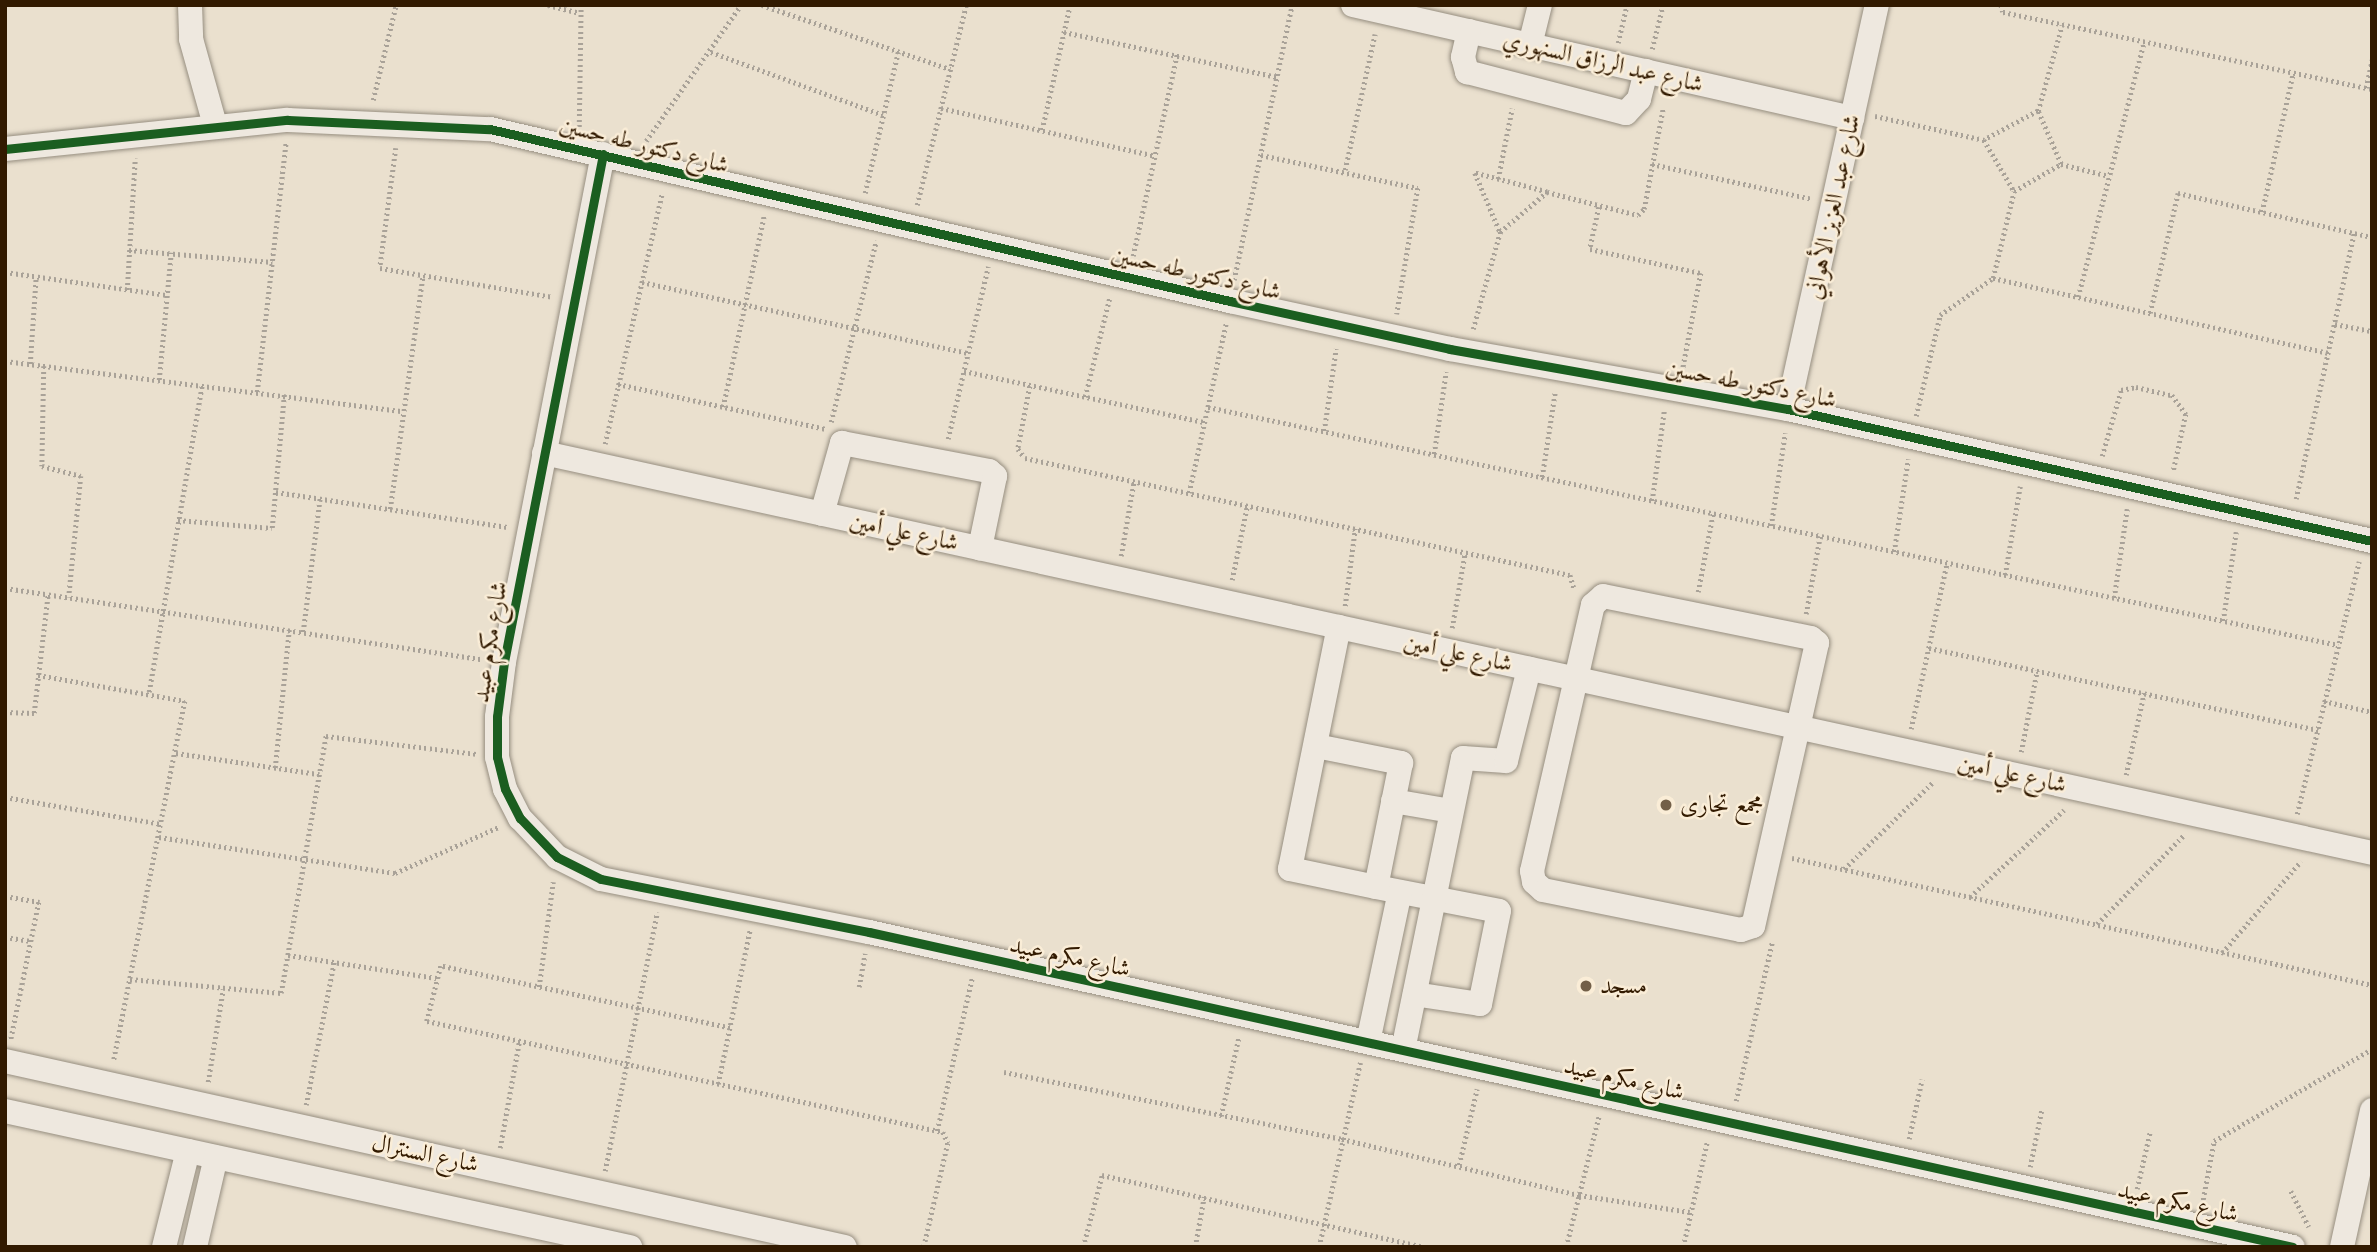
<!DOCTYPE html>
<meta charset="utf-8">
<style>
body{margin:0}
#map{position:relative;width:2377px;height:1252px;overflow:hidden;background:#eae0ce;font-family:"IM FELL French Canon",Amiri,serif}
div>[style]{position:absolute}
.path>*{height:4.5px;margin-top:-2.25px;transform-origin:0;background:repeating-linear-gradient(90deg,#a9a298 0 2px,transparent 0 5.5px)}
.roads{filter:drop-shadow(0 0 2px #968e80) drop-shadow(0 0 2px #968e80)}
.minor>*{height:24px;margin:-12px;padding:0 12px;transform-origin:12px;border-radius:12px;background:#eee8df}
.cycleway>*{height:9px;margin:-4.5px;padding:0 4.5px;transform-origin:4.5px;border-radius:4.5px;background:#1b5e20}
.dots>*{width:19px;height:19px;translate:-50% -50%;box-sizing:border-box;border:4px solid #faedd7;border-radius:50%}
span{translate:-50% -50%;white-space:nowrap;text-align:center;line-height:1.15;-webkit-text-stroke:5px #faedd7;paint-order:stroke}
.street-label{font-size:24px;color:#321a00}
.poi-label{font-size:24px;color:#321a00}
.left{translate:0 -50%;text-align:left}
.frame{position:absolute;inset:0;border:7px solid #321a00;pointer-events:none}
</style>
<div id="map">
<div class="path">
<div style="left:548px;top:5px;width:32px;rotate:14deg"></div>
<div style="left:762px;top:5px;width:199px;rotate:18.8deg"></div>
<div style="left:2001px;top:5px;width:7px;rotate:74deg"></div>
<div style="left:2003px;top:12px;width:377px;rotate:11.8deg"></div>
<div style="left:1064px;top:32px;width:218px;rotate:11.9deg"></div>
<div style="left:1618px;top:43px;width:39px;rotate:-77deg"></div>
<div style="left:1652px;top:49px;width:45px;rotate:-76deg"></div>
<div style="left:711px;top:52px;width:183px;rotate:20.1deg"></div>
<div style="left:2366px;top:88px;width:29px;rotate:-78deg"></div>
<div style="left:373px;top:100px;width:98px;rotate:-76.4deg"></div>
<div style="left:941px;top:108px;width:219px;rotate:12.6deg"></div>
<div style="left:2038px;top:111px;width:89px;rotate:-74.4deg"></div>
<div style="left:1875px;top:116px;width:112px;rotate:12.4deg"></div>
<div style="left:579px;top:127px;width:122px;rotate:-89.1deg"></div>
<div style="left:1042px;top:130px;width:128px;rotate:-77.4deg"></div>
<div style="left:646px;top:141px;width:166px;rotate:-55.1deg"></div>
<div style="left:396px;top:148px;width:121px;rotate:97.6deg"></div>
<div style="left:380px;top:268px;width:175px;rotate:9.5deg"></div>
<div style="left:1261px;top:155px;width:160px;rotate:11.9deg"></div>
<div style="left:1418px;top:188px;width:128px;rotate:99.5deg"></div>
<div style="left:1652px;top:164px;width:164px;rotate:12.3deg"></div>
<div style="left:2061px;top:164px;width:58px;rotate:-113.5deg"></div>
<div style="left:2038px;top:111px;width:61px;rotate:151.8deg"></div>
<div style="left:1984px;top:140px;width:59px;rotate:59.5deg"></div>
<div style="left:2014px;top:191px;width:54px;rotate:-29.9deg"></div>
<div style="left:2061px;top:164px;width:49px;rotate:14deg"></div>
<div style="left:1345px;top:170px;width:139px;rotate:-77.6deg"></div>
<div style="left:1498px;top:179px;width:72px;rotate:-78.8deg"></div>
<div style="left:1547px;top:192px;width:74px;rotate:-165.2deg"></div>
<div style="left:1475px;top:173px;width:64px;rotate:67deg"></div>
<div style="left:1500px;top:232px;width:62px;rotate:-40.4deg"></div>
<div style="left:1547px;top:192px;width:94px;rotate:14.2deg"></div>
<div style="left:1638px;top:215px;width:8px;rotate:-45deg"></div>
<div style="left:1644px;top:209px;width:103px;rotate:-79.3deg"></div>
<div style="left:865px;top:193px;width:145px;rotate:-76.8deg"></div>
<div style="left:917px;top:205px;width:206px;rotate:-76.2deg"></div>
<div style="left:1599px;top:207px;width:43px;rotate:102.1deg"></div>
<div style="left:1590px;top:249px;width:114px;rotate:12.2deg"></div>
<div style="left:1701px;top:273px;width:97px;rotate:100.7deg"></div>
<div style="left:2262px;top:212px;width:142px;rotate:-77.4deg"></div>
<div style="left:129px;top:250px;width:144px;rotate:4.8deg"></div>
<div style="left:1133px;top:256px;width:206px;rotate:-77.7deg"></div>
<div style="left:5px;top:272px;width:164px;rotate:8.1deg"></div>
<div style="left:1993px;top:278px;width:344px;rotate:12.6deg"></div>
<div style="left:1234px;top:280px;width:281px;rotate:-78.1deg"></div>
<div style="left:642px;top:282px;width:334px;rotate:12.3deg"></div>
<div style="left:127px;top:290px;width:132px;rotate:-86.5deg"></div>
<div style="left:2078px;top:297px;width:263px;rotate:-75.5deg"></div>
<div style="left:2150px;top:313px;width:123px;rotate:-76.9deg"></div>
<div style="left:2178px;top:193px;width:199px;rotate:12.8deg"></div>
<div style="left:2335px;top:324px;width:38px;rotate:11deg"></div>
<div style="left:1473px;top:329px;width:101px;rotate:-74.4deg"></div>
<div style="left:5px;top:361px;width:401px;rotate:7.2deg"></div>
<div style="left:30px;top:364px;width:87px;rotate:-86.1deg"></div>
<div style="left:44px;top:366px;width:100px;rotate:91.1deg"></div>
<div style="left:42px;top:466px;width:40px;rotate:14.4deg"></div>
<div style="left:81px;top:476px;width:122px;rotate:95.7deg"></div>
<div style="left:964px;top:371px;width:245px;rotate:12deg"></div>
<div style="left:159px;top:380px;width:128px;rotate:-84.6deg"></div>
<div style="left:618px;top:384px;width:213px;rotate:12.2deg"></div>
<div style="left:1030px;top:386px;width:64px;rotate:100.8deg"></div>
<div style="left:1018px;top:449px;width:11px;rotate:52deg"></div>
<div style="left:1025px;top:458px;width:557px;rotate:12.12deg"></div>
<div style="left:1570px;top:575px;width:14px;rotate:73deg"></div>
<div style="left:257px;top:392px;width:252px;rotate:-83.4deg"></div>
<div style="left:1085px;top:397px;width:104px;rotate:-76.1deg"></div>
<div style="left:723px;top:407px;width:195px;rotate:-77.9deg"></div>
<div style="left:1208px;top:407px;width:1155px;rotate:11.89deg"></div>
<div style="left:1916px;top:416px;width:104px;rotate:-76.6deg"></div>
<div style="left:1940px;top:315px;width:65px;rotate:-34.9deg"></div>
<div style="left:1993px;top:278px;width:89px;rotate:-76.4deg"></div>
<div style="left:831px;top:422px;width:187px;rotate:-76deg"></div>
<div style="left:1324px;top:431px;width:83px;rotate:-81.7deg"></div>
<div style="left:948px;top:439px;width:177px;rotate:-76.9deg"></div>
<div style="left:605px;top:444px;width:257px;rotate:-77.2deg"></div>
<div style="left:1434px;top:454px;width:83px;rotate:-81.7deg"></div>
<div style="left:2102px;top:456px;width:69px;rotate:-73.9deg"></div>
<div style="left:2121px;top:390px;width:15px;rotate:-11deg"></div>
<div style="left:2136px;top:387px;width:37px;rotate:13deg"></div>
<div style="left:2172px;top:395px;width:24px;rotate:54deg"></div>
<div style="left:2186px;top:414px;width:60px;rotate:102.4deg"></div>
<div style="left:1542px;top:477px;width:86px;rotate:-81.3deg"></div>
<div style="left:276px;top:492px;width:234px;rotate:8.6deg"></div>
<div style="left:1189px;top:493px;width:174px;rotate:-77.7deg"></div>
<div style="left:2296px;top:499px;width:272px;rotate:-77.7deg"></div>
<div style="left:1652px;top:501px;width:91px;rotate:-82.4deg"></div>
<div style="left:390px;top:509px;width:236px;rotate:-82deg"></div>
<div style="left:178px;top:520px;width:94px;rotate:4.9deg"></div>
<div style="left:272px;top:528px;width:134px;rotate:-84.8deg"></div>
<div style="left:1771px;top:526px;width:94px;rotate:-81.4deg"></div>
<div style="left:1894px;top:552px;width:94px;rotate:-81.4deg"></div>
<div style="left:1121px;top:556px;width:76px;rotate:-80.2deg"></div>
<div style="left:2005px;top:575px;width:90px;rotate:-80.4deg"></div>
<div style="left:1232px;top:580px;width:76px;rotate:-78.5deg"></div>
<div style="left:5px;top:588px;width:482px;rotate:8.5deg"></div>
<div style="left:1698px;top:592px;width:80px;rotate:-79.2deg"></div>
<div style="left:2114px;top:598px;width:90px;rotate:-81.7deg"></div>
<div style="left:1345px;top:606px;width:78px;rotate:-82.6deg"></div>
<div style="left:1806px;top:614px;width:79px;rotate:-79.8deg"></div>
<div style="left:2223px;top:621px;width:90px;rotate:-81.7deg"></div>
<div style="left:1452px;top:628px;width:76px;rotate:-80.2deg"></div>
<div style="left:303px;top:632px;width:135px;rotate:-82.8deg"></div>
<div style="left:1929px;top:648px;width:398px;rotate:11.9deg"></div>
<div style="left:38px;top:675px;width:149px;rotate:10deg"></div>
<div style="left:185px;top:701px;width:367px;rotate:101.2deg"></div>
<div style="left:149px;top:692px;width:312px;rotate:-80.2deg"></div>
<div style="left:2324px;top:701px;width:49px;rotate:12.9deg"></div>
<div style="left:5px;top:712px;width:29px;rotate:2deg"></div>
<div style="left:34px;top:713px;width:120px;rotate:-83.3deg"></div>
<div style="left:1911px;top:729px;width:170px;rotate:-77.8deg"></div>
<div style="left:2021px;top:752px;width:83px;rotate:-78.8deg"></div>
<div style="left:176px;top:753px;width:145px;rotate:8.4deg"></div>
<div style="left:275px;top:768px;width:139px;rotate:-84.2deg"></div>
<div style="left:2126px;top:775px;width:84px;rotate:-77.6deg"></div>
<div style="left:5px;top:797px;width:158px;rotate:9.8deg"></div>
<div style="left:2297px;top:814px;width:260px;rotate:-76.2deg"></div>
<div style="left:159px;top:837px;width:239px;rotate:8.7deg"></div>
<div style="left:395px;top:873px;width:114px;rotate:-23.9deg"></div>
<div style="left:1792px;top:858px;width:594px;rotate:12.35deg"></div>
<div style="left:1844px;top:869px;width:124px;rotate:-44.3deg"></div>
<div style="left:5px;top:896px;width:35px;rotate:10deg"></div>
<div style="left:39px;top:902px;width:141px;rotate:101.5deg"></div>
<div style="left:1970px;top:897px;width:128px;rotate:-42.8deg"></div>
<div style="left:2097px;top:924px;width:124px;rotate:-45.7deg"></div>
<div style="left:5px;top:937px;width:26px;rotate:9deg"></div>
<div style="left:2222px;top:953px;width:121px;rotate:-49.3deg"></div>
<div style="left:288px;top:955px;width:150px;rotate:8.8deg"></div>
<div style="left:130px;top:979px;width:152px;rotate:5.3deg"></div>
<div style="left:281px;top:993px;width:261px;rotate:-80.1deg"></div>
<div style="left:326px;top:736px;width:151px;rotate:6.8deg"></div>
<div style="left:539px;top:987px;width:106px;rotate:-82.4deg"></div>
<div style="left:859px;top:987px;width:34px;rotate:-80deg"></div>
<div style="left:730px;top:1028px;width:296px;rotate:-167.9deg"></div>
<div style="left:441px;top:966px;width:57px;rotate:104.3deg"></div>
<div style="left:427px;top:1021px;width:528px;rotate:12.14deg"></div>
<div style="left:943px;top:1132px;width:12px;rotate:66deg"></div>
<div style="left:948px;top:1143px;width:107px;rotate:103deg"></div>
<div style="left:1004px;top:1072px;width:345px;rotate:11.2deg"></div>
<div style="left:1342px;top:1139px;width:244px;rotate:13.3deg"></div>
<div style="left:1579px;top:1195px;width:112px;rotate:8.7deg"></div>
<div style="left:208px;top:1082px;width:94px;rotate:-80.8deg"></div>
<div style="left:718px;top:1084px;width:157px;rotate:-78.3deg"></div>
<div style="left:1736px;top:1101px;width:162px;rotate:-77.2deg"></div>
<div style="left:306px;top:1105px;width:146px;rotate:-78.9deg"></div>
<div style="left:1221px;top:1116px;width:82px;rotate:-77.3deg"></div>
<div style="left:937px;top:1131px;width:157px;rotate:-77.1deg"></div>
<div style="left:1909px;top:1139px;width:61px;rotate:-77.8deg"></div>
<div style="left:500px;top:1148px;width:108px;rotate:-79.8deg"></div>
<div style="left:1459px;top:1165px;width:78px;rotate:-76.7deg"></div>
<div style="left:2030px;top:1167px;width:60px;rotate:-78.5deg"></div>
<div style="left:605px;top:1171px;width:264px;rotate:-78.6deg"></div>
<div style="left:2137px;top:1189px;width:58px;rotate:-77.2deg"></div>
<div style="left:2291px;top:1191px;width:40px;rotate:63.4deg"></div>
<div style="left:2202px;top:1205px;width:65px;rotate:-79.4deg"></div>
<div style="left:2214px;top:1141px;width:183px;rotate:-30.2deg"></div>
<div style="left:1083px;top:1247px;width:74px;rotate:-75.2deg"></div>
<div style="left:1102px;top:1175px;width:330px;rotate:12.6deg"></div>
<div style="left:1195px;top:1247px;width:51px;rotate:-79.8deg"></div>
<div style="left:1319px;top:1247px;width:189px;rotate:-77.4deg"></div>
<div style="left:1566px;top:1247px;width:135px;rotate:-75.9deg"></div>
<div style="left:1683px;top:1247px;width:108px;rotate:-77.1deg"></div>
</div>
<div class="roads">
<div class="minor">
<div style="left:190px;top:5px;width:34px;rotate:88deg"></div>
<div style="left:191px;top:39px;width:89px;rotate:74.4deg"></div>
<div style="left:1353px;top:5px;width:512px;rotate:12.76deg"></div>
<div style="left:1469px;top:31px;width:27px;rotate:103deg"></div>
<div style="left:1463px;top:57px;width:16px;rotate:75deg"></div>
<div style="left:1467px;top:72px;width:164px;rotate:14.5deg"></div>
<div style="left:1626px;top:113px;width:19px;rotate:-47deg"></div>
<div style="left:1639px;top:99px;width:29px;rotate:-76deg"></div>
<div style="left:1530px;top:45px;width:41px;rotate:-76deg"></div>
<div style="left:5px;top:149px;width:284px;rotate:-5.9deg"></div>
<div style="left:288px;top:120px;width:202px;rotate:2.6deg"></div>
<div style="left:490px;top:129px;width:760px;rotate:13.09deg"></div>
<div style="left:1230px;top:301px;width:225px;rotate:12.3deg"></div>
<div style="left:1450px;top:349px;width:343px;rotate:10.1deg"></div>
<div style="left:1788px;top:409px;width:599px;rotate:12.74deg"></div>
<div style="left:603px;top:154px;width:518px;rotate:101.03deg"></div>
<div style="left:504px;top:662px;width:55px;rotate:97.3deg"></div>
<div style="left:497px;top:717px;width:40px;rotate:90deg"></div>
<div style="left:497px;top:757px;width:33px;rotate:76deg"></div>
<div style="left:505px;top:789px;width:33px;rotate:63deg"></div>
<div style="left:520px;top:818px;width:54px;rotate:46.5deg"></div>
<div style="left:557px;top:857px;width:49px;rotate:26.6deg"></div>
<div style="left:601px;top:879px;width:273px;rotate:11.2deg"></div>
<div style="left:869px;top:932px;width:1458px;rotate:12.47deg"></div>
<div style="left:1788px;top:409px;width:414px;rotate:-77.6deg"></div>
<div style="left:544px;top:453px;width:1871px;rotate:12.34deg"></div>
<div style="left:822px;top:514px;width:74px;rotate:-74.3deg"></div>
<div style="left:842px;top:443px;width:150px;rotate:10.8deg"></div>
<div style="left:989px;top:471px;width:8px;rotate:40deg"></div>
<div style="left:995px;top:476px;width:74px;rotate:101.8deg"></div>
<div style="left:1603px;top:596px;width:212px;rotate:11.4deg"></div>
<div style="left:1811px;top:638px;width:8px;rotate:40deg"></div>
<div style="left:1817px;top:643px;width:290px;rotate:102.7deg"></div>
<div style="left:1753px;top:926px;width:13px;rotate:162deg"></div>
<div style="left:1741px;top:930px;width:202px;rotate:-168.6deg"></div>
<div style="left:1543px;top:890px;width:12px;rotate:-138deg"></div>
<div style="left:1534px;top:882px;width:11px;rotate:-100deg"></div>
<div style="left:1532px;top:871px;width:273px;rotate:-77.1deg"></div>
<div style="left:1593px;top:605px;width:13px;rotate:-42deg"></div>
<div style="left:1316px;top:746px;width:87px;rotate:11.3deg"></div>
<div style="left:1401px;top:763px;width:126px;rotate:101.4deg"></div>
<div style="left:1376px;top:887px;width:88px;rotate:-168.2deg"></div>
<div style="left:1290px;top:869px;width:247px;rotate:-78.6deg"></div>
<div style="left:1393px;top:801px;width:59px;rotate:9.8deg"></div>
<div style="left:1376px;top:887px;width:125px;rotate:11deg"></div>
<div style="left:1499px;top:911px;width:95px;rotate:101.5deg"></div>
<div style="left:1480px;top:1004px;width:66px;rotate:-171.3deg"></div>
<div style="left:1368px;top:1042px;width:153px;rotate:-78deg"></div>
<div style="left:1403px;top:1050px;width:298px;rotate:-78.4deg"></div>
<div style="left:1463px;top:758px;width:43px;rotate:4deg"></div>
<div style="left:1506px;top:761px;width:95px;rotate:-76deg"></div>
<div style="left:5px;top:1061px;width:860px;rotate:12.49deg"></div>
<div style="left:5px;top:1111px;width:640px;rotate:12.28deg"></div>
<div style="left:164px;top:1247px;width:99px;rotate:-76deg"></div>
<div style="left:195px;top:1247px;width:92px;rotate:-76.9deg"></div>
<div style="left:2342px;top:1247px;width:140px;rotate:-77.6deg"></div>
</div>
</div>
<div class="cycleway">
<div style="left:5px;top:149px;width:284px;rotate:-5.9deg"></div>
<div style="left:288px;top:120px;width:202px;rotate:2.6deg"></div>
<div style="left:490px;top:129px;width:760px;rotate:13.09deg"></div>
<div style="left:1230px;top:301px;width:225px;rotate:12.3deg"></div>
<div style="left:1450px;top:349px;width:343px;rotate:10.1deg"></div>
<div style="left:1788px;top:409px;width:599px;rotate:12.74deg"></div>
<div style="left:603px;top:154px;width:518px;rotate:101.03deg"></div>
<div style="left:504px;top:662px;width:55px;rotate:97.3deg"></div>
<div style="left:497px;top:717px;width:40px;rotate:90deg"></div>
<div style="left:497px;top:757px;width:33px;rotate:76deg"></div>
<div style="left:505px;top:789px;width:33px;rotate:63deg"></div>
<div style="left:520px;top:818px;width:54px;rotate:46.5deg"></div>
<div style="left:557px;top:857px;width:49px;rotate:26.6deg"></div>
<div style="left:601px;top:879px;width:273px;rotate:11.2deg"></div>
<div style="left:869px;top:932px;width:1458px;rotate:12.47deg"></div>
</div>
<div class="dots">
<div style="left:1666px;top:805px;background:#725f48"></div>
<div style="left:1586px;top:986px;background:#725f48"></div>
</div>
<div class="street-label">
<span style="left:1603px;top:62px;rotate:13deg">شارع عبد الرزاق السنهوري</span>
<span style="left:644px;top:145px;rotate:14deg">شارع دكتور طه حسين</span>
<span style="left:1833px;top:207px;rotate:-78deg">شارع عبد العزيز الأهواني</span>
<span style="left:1196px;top:273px;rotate:13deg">شارع دكتور طه حسين</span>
<span style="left:1751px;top:384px;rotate:11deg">شارع دكتور طه حسين</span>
<span style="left:904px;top:532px;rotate:12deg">شارع علي أمين</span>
<span style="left:490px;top:642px;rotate:-81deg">شارع مكرم عبيد</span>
<span style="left:1458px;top:653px;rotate:12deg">شارع علي أمين</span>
<span style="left:2012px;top:774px;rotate:12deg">شارع علي أمين</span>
<span style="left:1070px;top:957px;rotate:12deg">شارع مكرم عبيد</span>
<span style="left:1624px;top:1079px;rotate:13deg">شارع مكرم عبيد</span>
<span style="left:425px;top:1154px;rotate:12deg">شارع السنترال</span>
<span style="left:2178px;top:1202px;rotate:12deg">شارع مكرم عبيد</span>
</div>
<div class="poi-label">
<span class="left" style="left:1680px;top:805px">مجمع تجارى</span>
<span class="left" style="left:1600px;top:986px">مسجد</span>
</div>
<div class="frame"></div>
</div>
